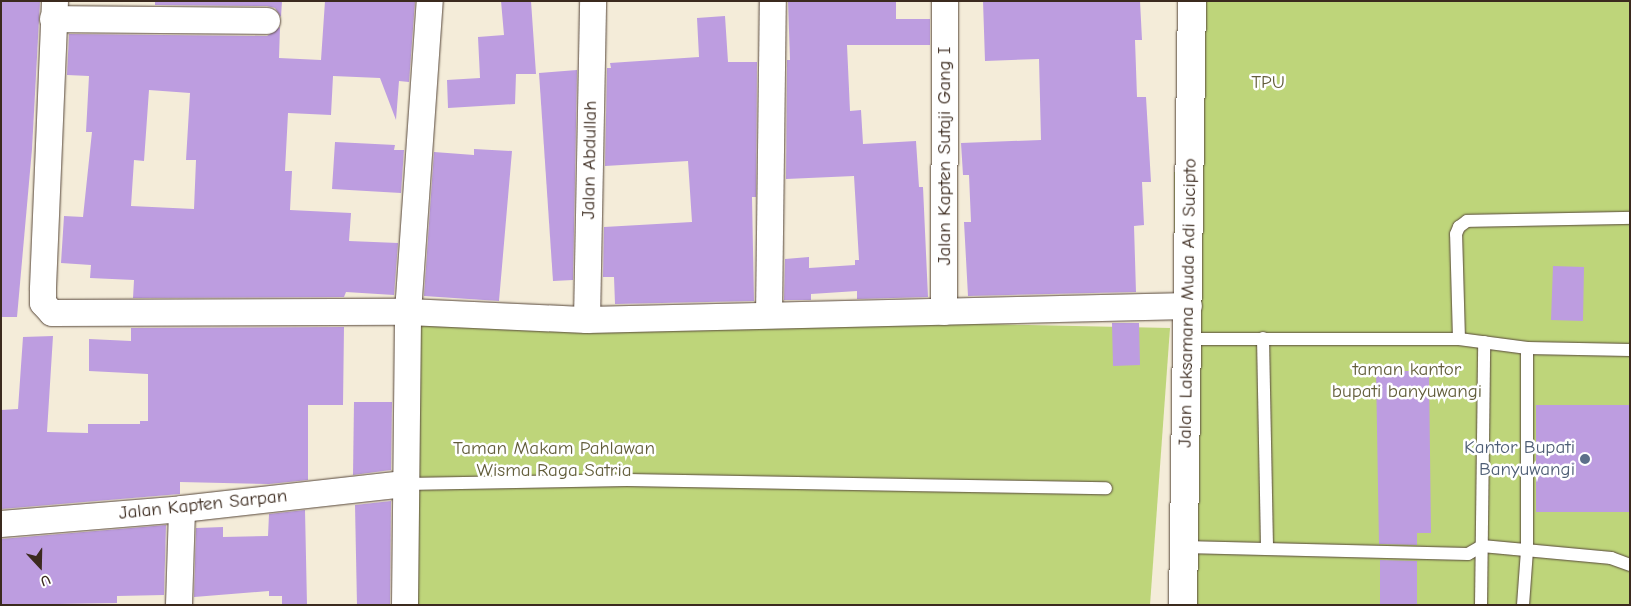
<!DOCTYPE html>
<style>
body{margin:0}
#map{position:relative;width:1631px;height:606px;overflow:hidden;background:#f4ecd9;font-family:"Comic Neue",sans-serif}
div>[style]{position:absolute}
.green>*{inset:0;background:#bed57a}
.building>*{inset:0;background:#bd9de0}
.roads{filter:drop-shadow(0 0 1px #57473a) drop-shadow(0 0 1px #57473a)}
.service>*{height:12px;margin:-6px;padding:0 6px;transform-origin:6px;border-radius:6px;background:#fff}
.minor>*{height:26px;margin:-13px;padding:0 13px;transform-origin:13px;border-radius:13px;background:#fff}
.secondary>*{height:28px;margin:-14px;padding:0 14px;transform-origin:14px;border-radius:14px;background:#fff}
.dots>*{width:14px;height:14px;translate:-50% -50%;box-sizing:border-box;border:2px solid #fff;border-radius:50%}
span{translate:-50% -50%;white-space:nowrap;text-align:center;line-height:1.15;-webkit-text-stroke:5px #fff;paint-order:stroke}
.park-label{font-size:19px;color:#625d3a}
.street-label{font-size:19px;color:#3b2a1e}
.service-label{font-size:19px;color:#4e5e75}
.right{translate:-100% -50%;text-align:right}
.frame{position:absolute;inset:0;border:2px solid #3b2a1e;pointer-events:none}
.north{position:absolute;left:15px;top:541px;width:50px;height:50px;-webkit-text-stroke:4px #fff;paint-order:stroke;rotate:159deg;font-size:14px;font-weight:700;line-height:20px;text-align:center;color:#3b2a1e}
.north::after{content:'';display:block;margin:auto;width:18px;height:22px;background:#3b2a1e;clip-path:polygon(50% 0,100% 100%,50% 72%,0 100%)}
</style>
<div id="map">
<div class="green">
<div style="clip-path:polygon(1189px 1px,1630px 1px,1630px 605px,1176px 605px,1174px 172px,1190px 171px)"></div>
<div style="clip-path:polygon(408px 312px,1170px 328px,1150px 605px,406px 605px)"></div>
</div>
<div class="building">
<div style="clip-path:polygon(1px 1px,40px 1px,32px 149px,17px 317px,1px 317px)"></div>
<div style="clip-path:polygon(155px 1px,282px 1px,281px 17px,275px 8px,267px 6px,155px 5px)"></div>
<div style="clip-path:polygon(evenodd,325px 1px,415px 1px,409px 82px,399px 81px,396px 120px,380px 78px,333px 76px,331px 115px,288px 113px,285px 171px,292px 171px,290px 210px,351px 213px,349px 241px,398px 243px,394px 295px,346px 292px,344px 297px,133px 298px,134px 280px,90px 278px,91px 265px,61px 263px,64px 216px,83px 217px,92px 132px,86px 132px,89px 76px,67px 75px,69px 34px,267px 36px,280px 27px,279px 58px,321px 60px,325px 1px,149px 90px,190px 93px,186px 160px,196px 160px,194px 209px,131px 206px,134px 160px,144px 161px,149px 90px)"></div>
<div style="clip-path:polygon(501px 1px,531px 1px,536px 74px,516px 74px,515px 104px,448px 108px,447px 80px,480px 78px,478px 37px,504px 35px)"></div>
<div style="clip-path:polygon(788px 1px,896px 1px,896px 19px,930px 19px,930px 45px,847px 45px,850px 111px,861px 110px,863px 144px,916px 141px,919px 187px,923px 187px,928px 297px,857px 299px,857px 291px,811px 294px,811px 300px,784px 300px,785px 259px,809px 257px,809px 268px,855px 265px,855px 260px,859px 260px,854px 176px,786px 179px,787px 60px,790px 60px)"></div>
<div style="clip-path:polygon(983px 1px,1140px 1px,1142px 40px,1135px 40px,1137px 97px,1146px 97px,1151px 182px,1142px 182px,1144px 225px,1134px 226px,1136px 292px,968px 296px,964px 222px,971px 222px,969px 175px,963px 175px,961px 143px,1041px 140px,1039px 59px,985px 61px)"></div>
<div style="clip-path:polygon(725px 16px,728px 62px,757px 62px,756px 197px,752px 197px,754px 301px,615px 304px,614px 277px,603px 277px,604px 227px,692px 222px,688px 161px,605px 166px,607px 68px,611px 68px,610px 63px,699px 57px,697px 18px)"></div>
<div style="clip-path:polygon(577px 70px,573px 280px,553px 281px,539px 73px)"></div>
<div style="clip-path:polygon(335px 142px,395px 145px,394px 150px,404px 150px,401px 193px,332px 189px)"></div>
<div style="clip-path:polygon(474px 149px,512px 151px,499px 301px,424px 296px,434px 152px,474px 155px)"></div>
<div style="clip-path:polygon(1553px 266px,1584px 267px,1583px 321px,1551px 320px)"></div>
<div style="clip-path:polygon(1112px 323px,1139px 323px,1140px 365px,1113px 366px)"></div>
<div style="clip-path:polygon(344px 327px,343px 405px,308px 405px,308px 480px,269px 484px,180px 482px,180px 494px,1px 509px,1px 410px,18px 409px,23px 337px,53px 336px,47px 432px,88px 433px,88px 424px,140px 424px,140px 421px,148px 421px,148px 374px,89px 371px,89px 339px,131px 341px,131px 328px)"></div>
<div style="clip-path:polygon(1376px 371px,1429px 371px,1431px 533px,1417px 533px,1417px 545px,1379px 544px)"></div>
<div style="clip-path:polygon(354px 402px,392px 402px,391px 470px,353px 475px)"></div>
<div style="clip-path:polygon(1536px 405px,1630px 405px,1630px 512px,1536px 512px)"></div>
<div style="clip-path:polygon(391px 501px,390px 605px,357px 605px,355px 505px)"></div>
<div style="clip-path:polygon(305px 510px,307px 605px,282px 605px,282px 596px,269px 596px,269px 591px,194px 597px,196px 528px,223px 527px,223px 537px,268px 536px,269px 514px)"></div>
<div style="clip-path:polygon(166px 525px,164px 595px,117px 596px,117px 603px,1px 605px,1px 539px)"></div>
<div style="clip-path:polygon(1380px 560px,1417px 561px,1417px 605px,1380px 605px)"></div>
</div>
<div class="roads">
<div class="service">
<div style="left:1263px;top:338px;width:210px;rotate:88.9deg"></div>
<div style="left:1188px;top:339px;width:271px"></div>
<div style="left:1459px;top:339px;width:69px;rotate:7.5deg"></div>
<div style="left:1527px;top:348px;width:103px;rotate:1.1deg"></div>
<div style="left:1459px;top:339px;width:105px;rotate:-91.6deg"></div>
<div style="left:1456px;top:234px;width:8px;rotate:-67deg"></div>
<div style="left:1459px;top:227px;width:10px;rotate:-37deg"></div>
<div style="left:1467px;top:221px;width:163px;rotate:-1.1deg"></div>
<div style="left:405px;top:484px;width:222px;rotate:-1deg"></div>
<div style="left:627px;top:480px;width:479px;rotate:1deg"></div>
<div style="left:1184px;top:547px;width:284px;rotate:1.4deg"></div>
<div style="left:1468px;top:554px;width:16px;rotate:-30deg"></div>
<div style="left:1482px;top:546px;width:130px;rotate:5.3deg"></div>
<div style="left:1611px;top:558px;width:20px;rotate:20deg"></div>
<div style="left:1481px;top:605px;width:263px;rotate:-89.3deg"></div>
<div style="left:1523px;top:605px;width:55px;rotate:-85.8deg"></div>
<div style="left:1527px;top:550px;width:202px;rotate:-90deg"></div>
</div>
<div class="minor">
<div style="left:55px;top:1px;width:289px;rotate:92.4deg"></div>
<div style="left:43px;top:290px;width:13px;rotate:90deg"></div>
<div style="left:43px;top:303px;width:13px;rotate:48deg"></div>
<div style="left:52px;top:313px;width:356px;rotate:-0.2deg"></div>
<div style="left:408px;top:312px;width:179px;rotate:2.6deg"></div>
<div style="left:587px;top:320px;width:602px;rotate:-1.33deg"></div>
<div style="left:53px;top:19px;width:214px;rotate:0.5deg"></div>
<div style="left:944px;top:312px;width:311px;rotate:-89.8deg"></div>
<div style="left:769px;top:315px;width:314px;rotate:-89.3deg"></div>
<div style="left:587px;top:320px;width:319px;rotate:-88.9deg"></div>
<div style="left:1px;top:524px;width:182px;rotate:-4.7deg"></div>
<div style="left:182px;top:509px;width:224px;rotate:-6.4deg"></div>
<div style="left:179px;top:605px;width:96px;rotate:-88.2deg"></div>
<div style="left:405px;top:605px;width:293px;rotate:-89.4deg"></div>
<div style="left:408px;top:312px;width:312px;rotate:-86deg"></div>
</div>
<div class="secondary">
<div style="left:1183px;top:605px;width:604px;rotate:-89.15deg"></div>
</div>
</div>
<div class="dots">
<div style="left:1585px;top:459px;background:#5c6f8a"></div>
</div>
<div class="park-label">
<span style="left:1268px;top:83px">TPU</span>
<span style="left:1407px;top:381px">taman kantor<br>bupati banyuwangi</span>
<span style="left:554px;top:460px">Taman Makam Pahlawan<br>Wisma Raga Satria</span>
</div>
<div class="street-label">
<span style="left:945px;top:156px;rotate:-90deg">Jalan Kapten Sutaji Gang I</span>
<span style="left:590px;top:160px;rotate:-89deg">Jalan Abdullah</span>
<span style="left:1188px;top:303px;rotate:-89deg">Jalan Laksamana Muda Adi Sucipto</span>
<span style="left:203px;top:505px;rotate:-6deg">Jalan Kapten Sarpan</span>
</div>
<div class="service-label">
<span class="right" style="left:1575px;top:459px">Kantor Bupati<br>Banyuwangi</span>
</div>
<div class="frame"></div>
<div class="north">U</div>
</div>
